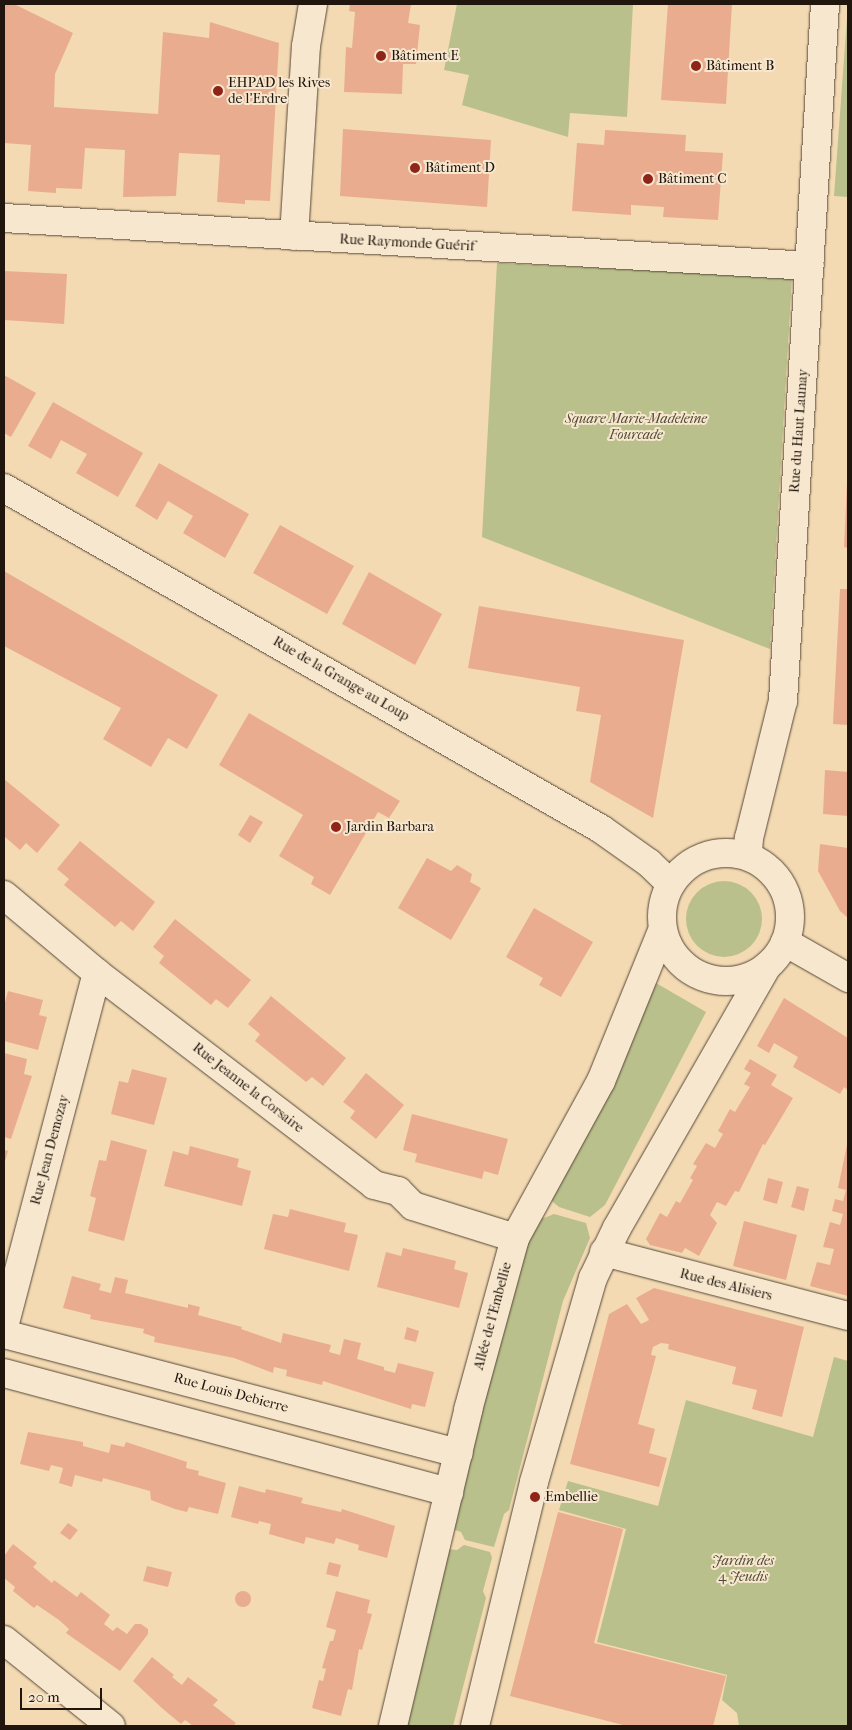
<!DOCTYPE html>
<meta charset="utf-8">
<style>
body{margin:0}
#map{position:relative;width:852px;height:1730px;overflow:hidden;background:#f3dab3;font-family:"IM FELL French Canon",serif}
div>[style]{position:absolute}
.green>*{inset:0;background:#bac08c}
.round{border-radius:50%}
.building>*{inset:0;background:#eaac8f}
.roads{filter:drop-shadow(0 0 1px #564737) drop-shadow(0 0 1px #564737)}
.street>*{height:28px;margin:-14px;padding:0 14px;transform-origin:14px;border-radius:14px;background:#f7e7ce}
.street>.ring{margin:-14px;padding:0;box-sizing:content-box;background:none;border:28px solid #f7e7ce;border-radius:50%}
.dots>*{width:14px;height:14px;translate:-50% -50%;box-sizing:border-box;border:2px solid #f7e7ce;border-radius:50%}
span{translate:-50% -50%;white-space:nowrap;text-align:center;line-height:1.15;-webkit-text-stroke:4px #f7e7ce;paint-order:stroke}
.poi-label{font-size:14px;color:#21160e}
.left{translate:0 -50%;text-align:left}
.street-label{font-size:14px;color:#21160e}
.park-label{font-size:14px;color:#4f4934;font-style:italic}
.frame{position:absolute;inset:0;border:5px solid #21160e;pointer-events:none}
.scale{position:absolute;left:20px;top:1688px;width:82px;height:22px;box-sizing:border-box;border:2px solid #21160e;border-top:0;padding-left:6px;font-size:15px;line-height:18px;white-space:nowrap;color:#21160e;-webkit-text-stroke:4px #f7e7ce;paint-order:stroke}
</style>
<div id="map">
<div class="green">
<div style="clip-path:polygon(457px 4px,633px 4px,627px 117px,570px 113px,568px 137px,462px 105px,469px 75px,444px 70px)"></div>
<div style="clip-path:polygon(848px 4px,848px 197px,834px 196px)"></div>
<div style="clip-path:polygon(497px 263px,792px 277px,770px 649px,482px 537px)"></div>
<div class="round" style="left:686px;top:881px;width:76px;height:76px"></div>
<div style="clip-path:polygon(656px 983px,706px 1012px,605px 1205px,590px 1217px,559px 1207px,547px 1197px)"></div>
<div style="clip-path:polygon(554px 1214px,586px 1223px,590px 1238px,563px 1301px,509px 1510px,504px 1514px,494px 1547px,465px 1540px,461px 1532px,452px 1529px,521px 1262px,538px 1217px,544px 1218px)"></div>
<div style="clip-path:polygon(834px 1357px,848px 1361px,848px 1726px,739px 1726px,737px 1713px,722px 1700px,727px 1675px,597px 1642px,626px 1529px,559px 1510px,568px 1481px,658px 1506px,686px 1400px,813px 1437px)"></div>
<div style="clip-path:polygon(464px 1545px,490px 1552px,492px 1558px,483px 1591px,486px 1598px,453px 1726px,400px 1726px,446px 1549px,457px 1550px)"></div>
</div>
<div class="building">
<div style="clip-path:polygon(4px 4px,14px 4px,73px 33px,55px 74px,54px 107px,158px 114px,163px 32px,209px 38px,210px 22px,279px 43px,270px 201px,245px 200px,245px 204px,217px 202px,220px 155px,179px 153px,176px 196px,123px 197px,125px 150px,85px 148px,82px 189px,56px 188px,56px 193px,28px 191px,31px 145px,4px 143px)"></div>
<div style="clip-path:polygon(350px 4px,411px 4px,408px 23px,420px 25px,416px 64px,403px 64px,402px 94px,344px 92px,346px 47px,352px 48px,355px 12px,349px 11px)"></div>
<div style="clip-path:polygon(668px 4px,732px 4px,726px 104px,661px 100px)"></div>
<div style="clip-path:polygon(343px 129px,491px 140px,487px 207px,340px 196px)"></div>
<div style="clip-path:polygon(605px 130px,686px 135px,685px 151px,723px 153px,718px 220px,663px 217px,664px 207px,631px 205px,631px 215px,572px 211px,577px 143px,604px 145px)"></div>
<div style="clip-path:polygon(4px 271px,67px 274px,64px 324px,4px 320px)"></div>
<div style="clip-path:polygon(4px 375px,36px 393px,11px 437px,4px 433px)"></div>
<div style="clip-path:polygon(53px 402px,143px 453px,118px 497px,76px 473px,87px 454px,61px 440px,51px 459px,28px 446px)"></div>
<div style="clip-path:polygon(159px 463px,249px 514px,225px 558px,183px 533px,193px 516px,168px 501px,157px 520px,135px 506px)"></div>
<div style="clip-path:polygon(847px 483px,848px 483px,848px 548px,844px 547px)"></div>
<div style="clip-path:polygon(280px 525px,354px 566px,327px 614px,253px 573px)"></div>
<div style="clip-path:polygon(4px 571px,218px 695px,187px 749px,168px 738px,151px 767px,103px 739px,121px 708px,4px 646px)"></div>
<div style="clip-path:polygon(369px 572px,442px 614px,415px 665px,342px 624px)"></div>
<div style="clip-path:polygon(840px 589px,848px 589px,848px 725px,833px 724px)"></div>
<div style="clip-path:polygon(479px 606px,684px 640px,653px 818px,590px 782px,601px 715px,576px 711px,580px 687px,468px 668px)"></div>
<div style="clip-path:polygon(249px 713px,400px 801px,389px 818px,378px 812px,330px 895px,311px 884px,314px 877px,279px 856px,303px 815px,219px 765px)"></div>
<div style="clip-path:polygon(825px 770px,848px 772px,848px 816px,823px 814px)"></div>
<div style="clip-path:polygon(4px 779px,60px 825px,37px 853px,26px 843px,20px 850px,4px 836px)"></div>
<div style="clip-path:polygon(250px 815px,263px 822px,250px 843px,238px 835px)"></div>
<div style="clip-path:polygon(80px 841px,155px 902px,133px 931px,121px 921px,115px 927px,64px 885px,69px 879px,57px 869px)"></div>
<div style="clip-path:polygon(820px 844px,848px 848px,848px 918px,840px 911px,818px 871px)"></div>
<div style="clip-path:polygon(427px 858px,451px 871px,457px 865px,472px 874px,470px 882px,481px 888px,451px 940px,398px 908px)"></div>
<div style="clip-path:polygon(534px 908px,593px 942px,561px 997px,539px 985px,543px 978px,506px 957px)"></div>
<div style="clip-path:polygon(175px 919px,251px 980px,228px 1008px,216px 999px,211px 1005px,159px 963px,164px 956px,153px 947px)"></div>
<div style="clip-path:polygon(8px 991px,43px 1000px,39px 1015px,47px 1017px,38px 1050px,4px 1041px,4px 1006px)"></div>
<div style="clip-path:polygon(271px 996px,346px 1058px,323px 1086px,312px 1077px,306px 1082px,255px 1041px,260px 1034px,248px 1024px)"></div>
<div style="clip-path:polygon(784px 998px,848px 1038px,848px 1090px,844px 1087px,840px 1094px,793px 1067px,798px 1057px,774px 1043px,769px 1053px,757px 1046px)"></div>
<div style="clip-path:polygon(4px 1053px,27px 1059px,24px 1074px,32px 1076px,11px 1139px,4px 1137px)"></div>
<div style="clip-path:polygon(750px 1059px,777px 1075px,771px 1085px,793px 1098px,765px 1145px,763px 1144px,739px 1192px,735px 1191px,726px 1206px,717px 1202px,710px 1215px,717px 1223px,699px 1256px,685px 1248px,682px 1253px,650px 1245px,646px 1239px,660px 1213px,667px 1217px,676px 1201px,680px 1203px,693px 1180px,690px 1178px,697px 1166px,693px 1164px,706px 1143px,715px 1148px,723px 1134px,718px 1131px,730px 1109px,735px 1112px,750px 1087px,744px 1084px,751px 1073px,744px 1069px)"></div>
<div style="clip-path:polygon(132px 1069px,167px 1078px,154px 1125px,111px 1114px,119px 1081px,128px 1083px)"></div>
<div style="clip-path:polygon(366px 1073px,404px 1105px,376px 1139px,350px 1118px,355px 1111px,343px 1102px)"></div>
<div style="clip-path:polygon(412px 1114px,508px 1139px,498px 1175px,484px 1171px,482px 1179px,415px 1162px,417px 1154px,403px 1150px)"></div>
<div style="clip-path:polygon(111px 1140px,147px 1150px,124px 1241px,88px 1231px,96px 1198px,90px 1196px,99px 1160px,106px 1161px)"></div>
<div style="clip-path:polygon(848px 1140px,848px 1296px,810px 1286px,817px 1262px,830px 1265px,834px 1249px,823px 1247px,830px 1222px,840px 1225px,843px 1214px,832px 1211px,835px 1199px,843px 1201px,846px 1190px,838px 1188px)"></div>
<div style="clip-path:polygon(190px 1146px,239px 1159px,237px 1167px,251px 1171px,242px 1206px,164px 1186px,173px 1151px,188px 1155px)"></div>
<div style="clip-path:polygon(4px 1150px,8px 1151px,4px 1165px)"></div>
<div style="clip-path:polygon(768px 1178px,783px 1182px,777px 1204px,763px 1200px)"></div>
<div style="clip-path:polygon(797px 1186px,809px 1189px,804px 1211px,791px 1207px)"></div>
<div style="clip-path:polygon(290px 1209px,346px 1223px,344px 1232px,358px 1235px,349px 1271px,264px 1249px,273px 1214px,288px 1217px)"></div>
<div style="clip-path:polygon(744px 1221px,797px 1235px,786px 1280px,733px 1266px)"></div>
<div style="clip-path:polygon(403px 1248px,456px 1261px,454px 1269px,468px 1273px,459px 1308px,377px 1287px,386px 1252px,401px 1256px)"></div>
<div style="clip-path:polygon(72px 1276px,101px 1284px,99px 1290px,111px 1293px,115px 1277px,128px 1280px,125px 1293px,188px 1308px,188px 1304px,200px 1307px,198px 1315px,242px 1327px,241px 1329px,281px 1343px,283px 1333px,331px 1345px,329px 1352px,340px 1355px,344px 1339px,361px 1343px,357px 1359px,384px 1367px,384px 1370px,395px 1373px,398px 1363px,434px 1372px,425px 1407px,412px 1404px,411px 1409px,323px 1381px,322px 1385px,286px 1376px,287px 1370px,274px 1367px,273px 1373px,234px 1358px,154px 1342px,155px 1337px,143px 1333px,144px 1329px,90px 1319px,91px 1315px,63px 1308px)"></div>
<div style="clip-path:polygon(654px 1288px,804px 1327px,782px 1417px,752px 1409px,757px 1390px,732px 1384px,736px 1367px,668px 1349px,669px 1344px,661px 1343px,653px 1347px,651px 1355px,656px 1356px,638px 1424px,655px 1429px,649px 1453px,667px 1458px,659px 1487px,570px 1464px,609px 1314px,627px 1304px,641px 1324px,649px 1320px,636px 1298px)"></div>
<div style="clip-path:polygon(407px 1327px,419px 1331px,416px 1342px,404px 1339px)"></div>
<div style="clip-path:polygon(28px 1432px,83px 1442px,83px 1446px,109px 1453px,111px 1444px,124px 1447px,126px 1442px,187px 1462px,186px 1468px,199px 1471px,198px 1475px,226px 1483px,218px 1514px,189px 1507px,187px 1512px,175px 1509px,151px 1500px,150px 1491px,103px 1478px,102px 1482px,75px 1475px,72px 1487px,59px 1483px,63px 1468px,51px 1465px,49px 1471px,20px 1464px)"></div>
<div style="clip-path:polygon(239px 1486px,265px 1493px,266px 1489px,279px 1492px,303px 1498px,301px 1503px,341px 1512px,342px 1509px,395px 1526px,387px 1558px,358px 1550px,359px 1545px,336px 1538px,334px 1544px,306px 1537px,304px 1544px,269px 1534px,271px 1524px,259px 1521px,258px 1524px,231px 1517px)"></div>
<div style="clip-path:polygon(558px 1512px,623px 1529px,594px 1643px,726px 1676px,713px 1726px,627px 1726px,510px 1696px)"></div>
<div style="clip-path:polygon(68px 1523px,78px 1530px,70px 1540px,60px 1533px)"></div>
<div style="clip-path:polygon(13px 1544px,37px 1563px,33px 1567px,52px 1583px,54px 1580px,77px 1597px,81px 1592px,110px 1615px,104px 1624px,113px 1631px,117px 1627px,127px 1634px,135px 1624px,141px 1624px,148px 1629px,148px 1634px,120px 1671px,66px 1633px,69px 1629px,59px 1620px,37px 1605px,34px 1608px,13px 1591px,15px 1587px,4px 1578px,4px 1556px)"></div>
<div style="clip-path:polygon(329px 1562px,341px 1565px,338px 1577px,326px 1574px)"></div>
<div style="clip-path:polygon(147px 1566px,172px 1572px,168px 1587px,143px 1581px)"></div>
<div style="clip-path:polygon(336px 1591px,370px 1600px,367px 1613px,372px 1614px,362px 1650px,359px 1649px,352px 1690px,348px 1689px,341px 1716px,312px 1708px,319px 1680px,323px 1681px,326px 1669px,322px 1668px,330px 1641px,333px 1641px,336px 1630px,326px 1627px)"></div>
<div class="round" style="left:235px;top:1591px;width:16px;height:16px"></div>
<div style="clip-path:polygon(152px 1657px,174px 1675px,172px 1677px,182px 1685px,188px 1677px,218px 1700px,213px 1705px,236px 1723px,233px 1726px,193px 1726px,185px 1720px,181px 1724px,163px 1709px,133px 1681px)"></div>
</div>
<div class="roads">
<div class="street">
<div style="left:4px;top:218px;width:807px;rotate:3.41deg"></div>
<div style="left:294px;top:236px;width:190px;rotate:-86.4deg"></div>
<div style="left:306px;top:46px;width:43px;rotate:-80.5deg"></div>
<div style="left:4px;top:488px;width:688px;rotate:29.73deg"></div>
<div style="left:601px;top:829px;width:59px;rotate:35.3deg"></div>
<div style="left:649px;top:863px;width:29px;rotate:44deg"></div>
<div class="ring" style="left:662px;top:853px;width:100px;height:100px"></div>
<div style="left:748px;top:855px;width:17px;rotate:-87deg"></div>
<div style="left:749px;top:838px;width:141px;rotate:-76.1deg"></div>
<div style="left:783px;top:701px;width:698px;rotate:-86.55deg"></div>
<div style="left:4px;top:895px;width:121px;rotate:40deg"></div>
<div style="left:97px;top:973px;width:349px;rotate:37.4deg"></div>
<div style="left:374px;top:1185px;width:25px;rotate:14deg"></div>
<div style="left:398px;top:1191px;width:21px;rotate:45deg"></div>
<div style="left:413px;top:1206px;width:107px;rotate:17.4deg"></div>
<div style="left:785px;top:942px;width:73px;rotate:29.7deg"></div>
<div style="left:604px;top:1252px;width:252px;rotate:14.7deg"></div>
<div style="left:4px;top:1327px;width:366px;rotate:-75.3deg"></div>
<div style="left:4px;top:1334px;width:470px;rotate:14.7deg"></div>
<div style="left:4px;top:1373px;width:461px;rotate:15deg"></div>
<div style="left:4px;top:1640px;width:137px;rotate:38.8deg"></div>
<div style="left:393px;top:1726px;width:325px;rotate:-76.6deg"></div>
<div style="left:468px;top:1410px;width:178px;rotate:-74.7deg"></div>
<div style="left:515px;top:1238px;width:179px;rotate:-61.3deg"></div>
<div style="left:601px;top:1081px;width:162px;rotate:-67.9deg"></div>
<div style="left:475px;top:1726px;width:251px;rotate:-76.4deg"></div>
<div style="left:534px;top:1482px;width:212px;rotate:-73.9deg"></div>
<div style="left:593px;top:1278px;width:55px;rotate:-64.4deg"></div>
<div style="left:617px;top:1228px;width:302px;rotate:-60.2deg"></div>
</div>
</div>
<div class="dots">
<div style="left:381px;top:56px;background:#8f2418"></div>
<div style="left:696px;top:66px;background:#8f2418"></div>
<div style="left:218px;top:91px;background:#8f2418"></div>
<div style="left:415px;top:168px;background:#8f2418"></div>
<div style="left:648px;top:179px;background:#8f2418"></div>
<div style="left:336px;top:827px;background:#8f2418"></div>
<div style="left:535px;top:1497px;background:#8f2418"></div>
</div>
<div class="poi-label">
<span class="left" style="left:391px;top:56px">Bâtiment E</span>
<span class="left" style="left:706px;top:66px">Bâtiment B</span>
<span class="left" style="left:228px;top:91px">EHPAD les Rives<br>de l'Erdre</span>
<span class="left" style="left:425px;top:168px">Bâtiment D</span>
<span class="left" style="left:658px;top:179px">Bâtiment C</span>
<span class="left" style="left:346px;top:827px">Jardin Barbara</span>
<span class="left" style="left:545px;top:1497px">Embellie</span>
</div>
<div class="street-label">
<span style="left:407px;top:243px;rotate:3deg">Rue Raymonde Guérif</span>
<span style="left:799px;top:431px;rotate:-86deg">Rue du Haut Launay</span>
<span style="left:341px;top:679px;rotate:30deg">Rue de la Grange au Loup</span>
<span style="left:248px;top:1088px;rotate:38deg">Rue Jeanne la Corsaire</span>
<span style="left:50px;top:1150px;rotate:-75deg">Rue Jean Demozay</span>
<span style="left:726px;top:1285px;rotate:14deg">Rue des Alisiers</span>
<span style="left:493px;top:1316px;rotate:-75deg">Allée de l'Embellie</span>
<span style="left:231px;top:1393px;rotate:15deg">Rue Louis Debierre</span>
</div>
<div class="park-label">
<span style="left:636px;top:427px">Square Marie-Madeleine<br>Fourcade</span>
<span style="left:743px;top:1569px">Jardin des<br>4 Jeudis</span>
</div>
<div class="frame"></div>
<div class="scale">20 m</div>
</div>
